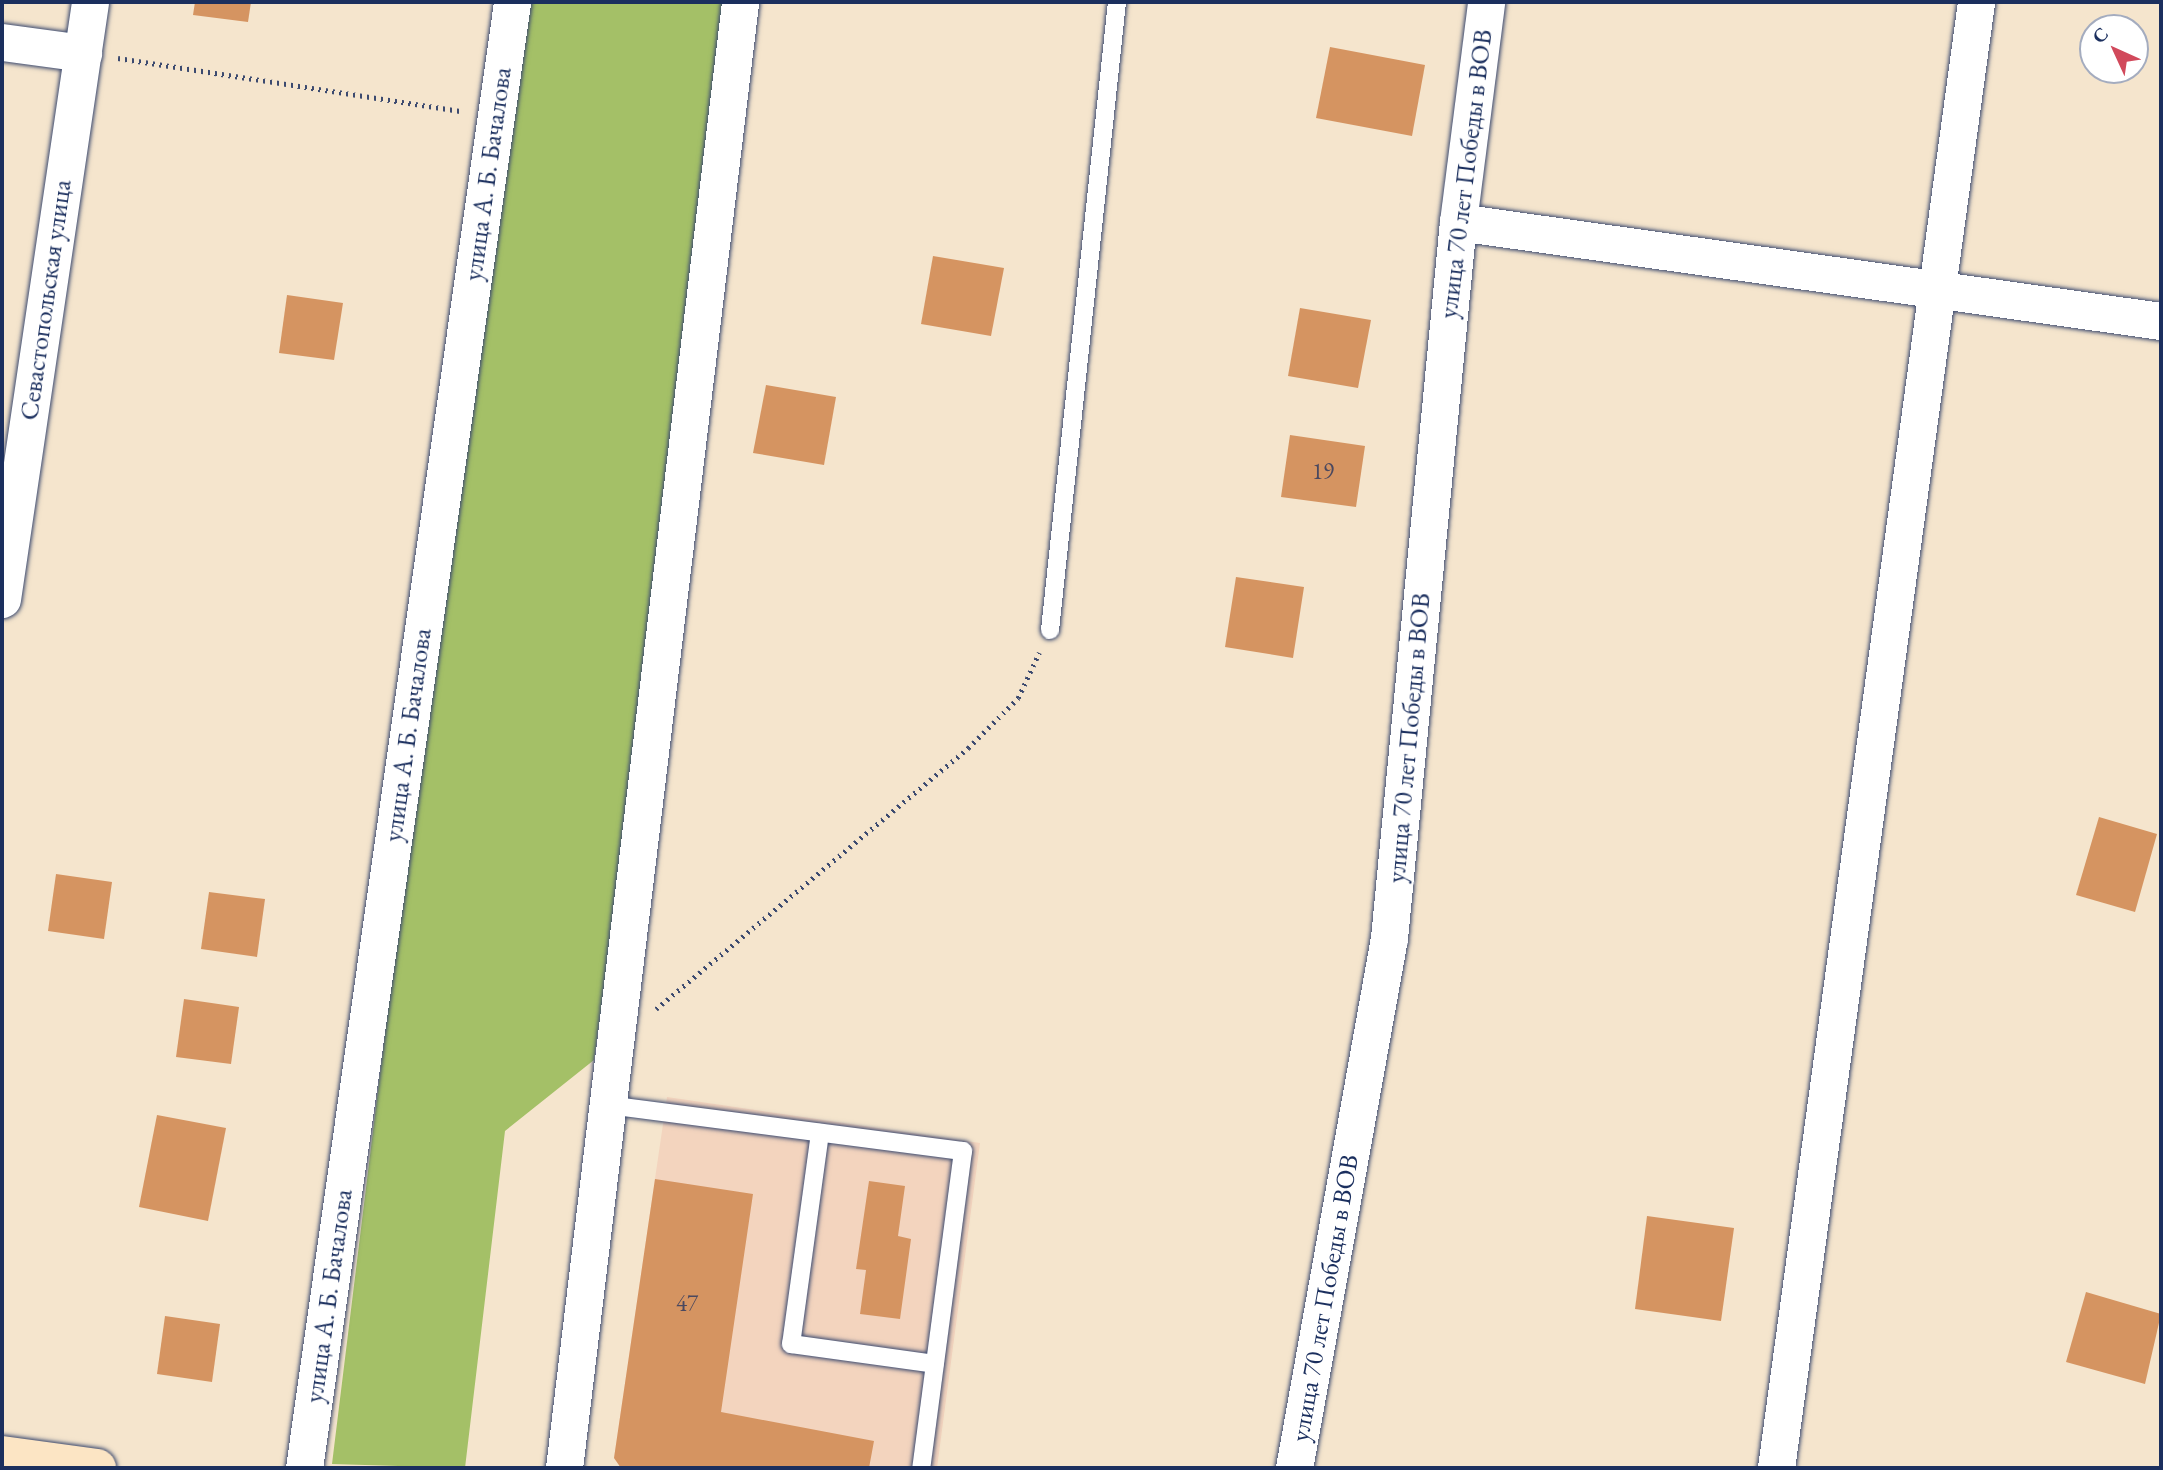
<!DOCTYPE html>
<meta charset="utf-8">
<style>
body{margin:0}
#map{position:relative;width:2163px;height:1470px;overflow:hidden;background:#f5e5cd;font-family:"EB Garamond",serif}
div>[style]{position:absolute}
.built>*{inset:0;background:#f3d4be}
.green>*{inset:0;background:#a4c067}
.building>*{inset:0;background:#d59461}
.path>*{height:4.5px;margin-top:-2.25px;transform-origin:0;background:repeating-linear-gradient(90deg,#3c4a6f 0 2px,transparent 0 7px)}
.roads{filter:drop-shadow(0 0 2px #3c4a6f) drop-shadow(0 0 2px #3c4a6f)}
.lane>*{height:18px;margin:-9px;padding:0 9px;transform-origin:9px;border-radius:9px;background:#fff}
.street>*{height:37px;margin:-18.5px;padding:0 18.5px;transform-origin:18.5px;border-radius:18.5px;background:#fff}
.secondary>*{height:38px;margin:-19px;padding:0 19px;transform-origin:19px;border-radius:19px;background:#fce5c4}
span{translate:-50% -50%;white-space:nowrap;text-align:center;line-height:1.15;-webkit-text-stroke:5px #fff;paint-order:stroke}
.number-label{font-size:23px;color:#4a485f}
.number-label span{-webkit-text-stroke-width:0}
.street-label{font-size:26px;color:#1b2f5e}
.frame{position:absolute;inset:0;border:4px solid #1b2f5e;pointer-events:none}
.north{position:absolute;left:2079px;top:14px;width:70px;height:70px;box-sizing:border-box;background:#fff;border:2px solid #a4acbf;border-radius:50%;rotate:315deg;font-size:19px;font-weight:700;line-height:28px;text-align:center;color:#1b2f5e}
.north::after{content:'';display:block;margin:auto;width:24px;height:32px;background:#d1495b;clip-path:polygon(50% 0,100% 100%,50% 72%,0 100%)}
</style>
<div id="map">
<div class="built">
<div style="clip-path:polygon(667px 1097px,980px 1143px,937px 1468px,621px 1468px,614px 1458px)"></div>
</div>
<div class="green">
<div style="clip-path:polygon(512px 2px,743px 2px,594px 1060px,505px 1131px,465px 1468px,332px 1464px)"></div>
</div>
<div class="building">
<div style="clip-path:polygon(195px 2px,251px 2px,248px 22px,193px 15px)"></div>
<div style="clip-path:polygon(1330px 47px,1425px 65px,1412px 136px,1316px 118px)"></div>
<div style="clip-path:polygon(933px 256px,1004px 268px,991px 336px,921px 324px)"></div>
<div style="clip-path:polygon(287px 295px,343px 303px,334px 360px,279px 353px)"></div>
<div style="clip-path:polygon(1300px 308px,1371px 320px,1358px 388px,1288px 376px)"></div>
<div style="clip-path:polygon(766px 385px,836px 397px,824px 465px,753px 453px)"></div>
<div style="clip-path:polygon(1290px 435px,1365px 446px,1356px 507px,1281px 497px)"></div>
<div style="clip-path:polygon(1236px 577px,1304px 587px,1293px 658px,1225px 647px)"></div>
<div style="clip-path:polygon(2099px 817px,2157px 834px,2135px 912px,2076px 895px)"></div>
<div style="clip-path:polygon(56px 874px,112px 882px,104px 939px,48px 931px)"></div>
<div style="clip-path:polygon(209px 892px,265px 899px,257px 957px,201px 949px)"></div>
<div style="clip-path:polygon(184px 999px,239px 1007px,231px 1064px,176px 1057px)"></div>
<div style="clip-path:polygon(157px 1115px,226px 1128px,208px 1221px,139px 1207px)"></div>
<div style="clip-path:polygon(655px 1179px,753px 1194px,721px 1412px,874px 1441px,869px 1468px,621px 1468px,614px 1458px)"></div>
<div style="clip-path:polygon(869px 1181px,905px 1186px,898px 1236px,911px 1239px,900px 1319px,860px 1314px,866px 1270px,856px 1269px)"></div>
<div style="clip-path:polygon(1647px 1216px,1734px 1228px,1721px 1321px,1635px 1309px)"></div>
<div style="clip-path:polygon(2086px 1292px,2161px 1314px,2145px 1384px,2066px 1362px)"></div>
<div style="clip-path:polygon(165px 1316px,220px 1324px,212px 1382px,157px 1374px)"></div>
</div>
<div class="path">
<div style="left:118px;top:58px;width:348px;rotate:8.8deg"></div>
<div style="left:656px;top:1009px;width:407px;rotate:-39.9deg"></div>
<div style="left:968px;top:748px;width:71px;rotate:-45deg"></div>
<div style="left:1018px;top:698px;width:50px;rotate:-65deg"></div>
</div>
<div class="roads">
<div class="lane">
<div style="left:1050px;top:630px;width:632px;rotate:-83.91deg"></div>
<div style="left:608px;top:1105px;width:358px;rotate:7.4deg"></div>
<div style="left:963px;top:1151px;width:320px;rotate:97.5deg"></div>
<div style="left:820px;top:1133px;width:213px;rotate:97.8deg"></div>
<div style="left:791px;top:1344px;width:145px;rotate:7.9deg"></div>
</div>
<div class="street">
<div style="left:2px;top:42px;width:82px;rotate:7.7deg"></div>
<div style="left:1458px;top:222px;width:710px;rotate:8.02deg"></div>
<div style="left:2px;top:599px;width:603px;rotate:-81.61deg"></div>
<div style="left:304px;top:1468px;width:1481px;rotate:-81.92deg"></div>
<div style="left:564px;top:1468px;width:1477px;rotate:-83.15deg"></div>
<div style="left:1294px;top:1468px;width:538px;rotate:-79.84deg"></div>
<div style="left:1389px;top:938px;width:719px;rotate:-84.5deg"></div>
<div style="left:1458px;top:222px;width:222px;rotate:-82.7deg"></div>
<div style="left:1776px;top:1468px;width:1480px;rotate:-82.23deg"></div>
</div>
<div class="secondary">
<div style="left:2px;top:1455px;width:96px;rotate:7.8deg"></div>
</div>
</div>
<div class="number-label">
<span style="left:1323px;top:471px">19</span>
<span style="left:687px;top:1303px">47</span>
</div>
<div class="street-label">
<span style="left:488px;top:174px;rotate:-82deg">улица А. Б. Бачалова</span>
<span style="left:1466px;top:174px;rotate:-83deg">улица 70 лет Победы в ВОВ</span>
<span style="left:46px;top:300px;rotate:-82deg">Севастопольская улица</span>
<span style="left:408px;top:735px;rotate:-82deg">улица А. Б. Бачалова</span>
<span style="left:1409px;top:738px;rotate:-85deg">улица 70 лет Победы в ВОВ</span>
<span style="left:329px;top:1296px;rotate:-82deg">улица А. Б. Бачалова</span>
<span style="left:1325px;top:1298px;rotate:-80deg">улица 70 лет Победы в ВОВ</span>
</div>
<div class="frame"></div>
<div class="north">С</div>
</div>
